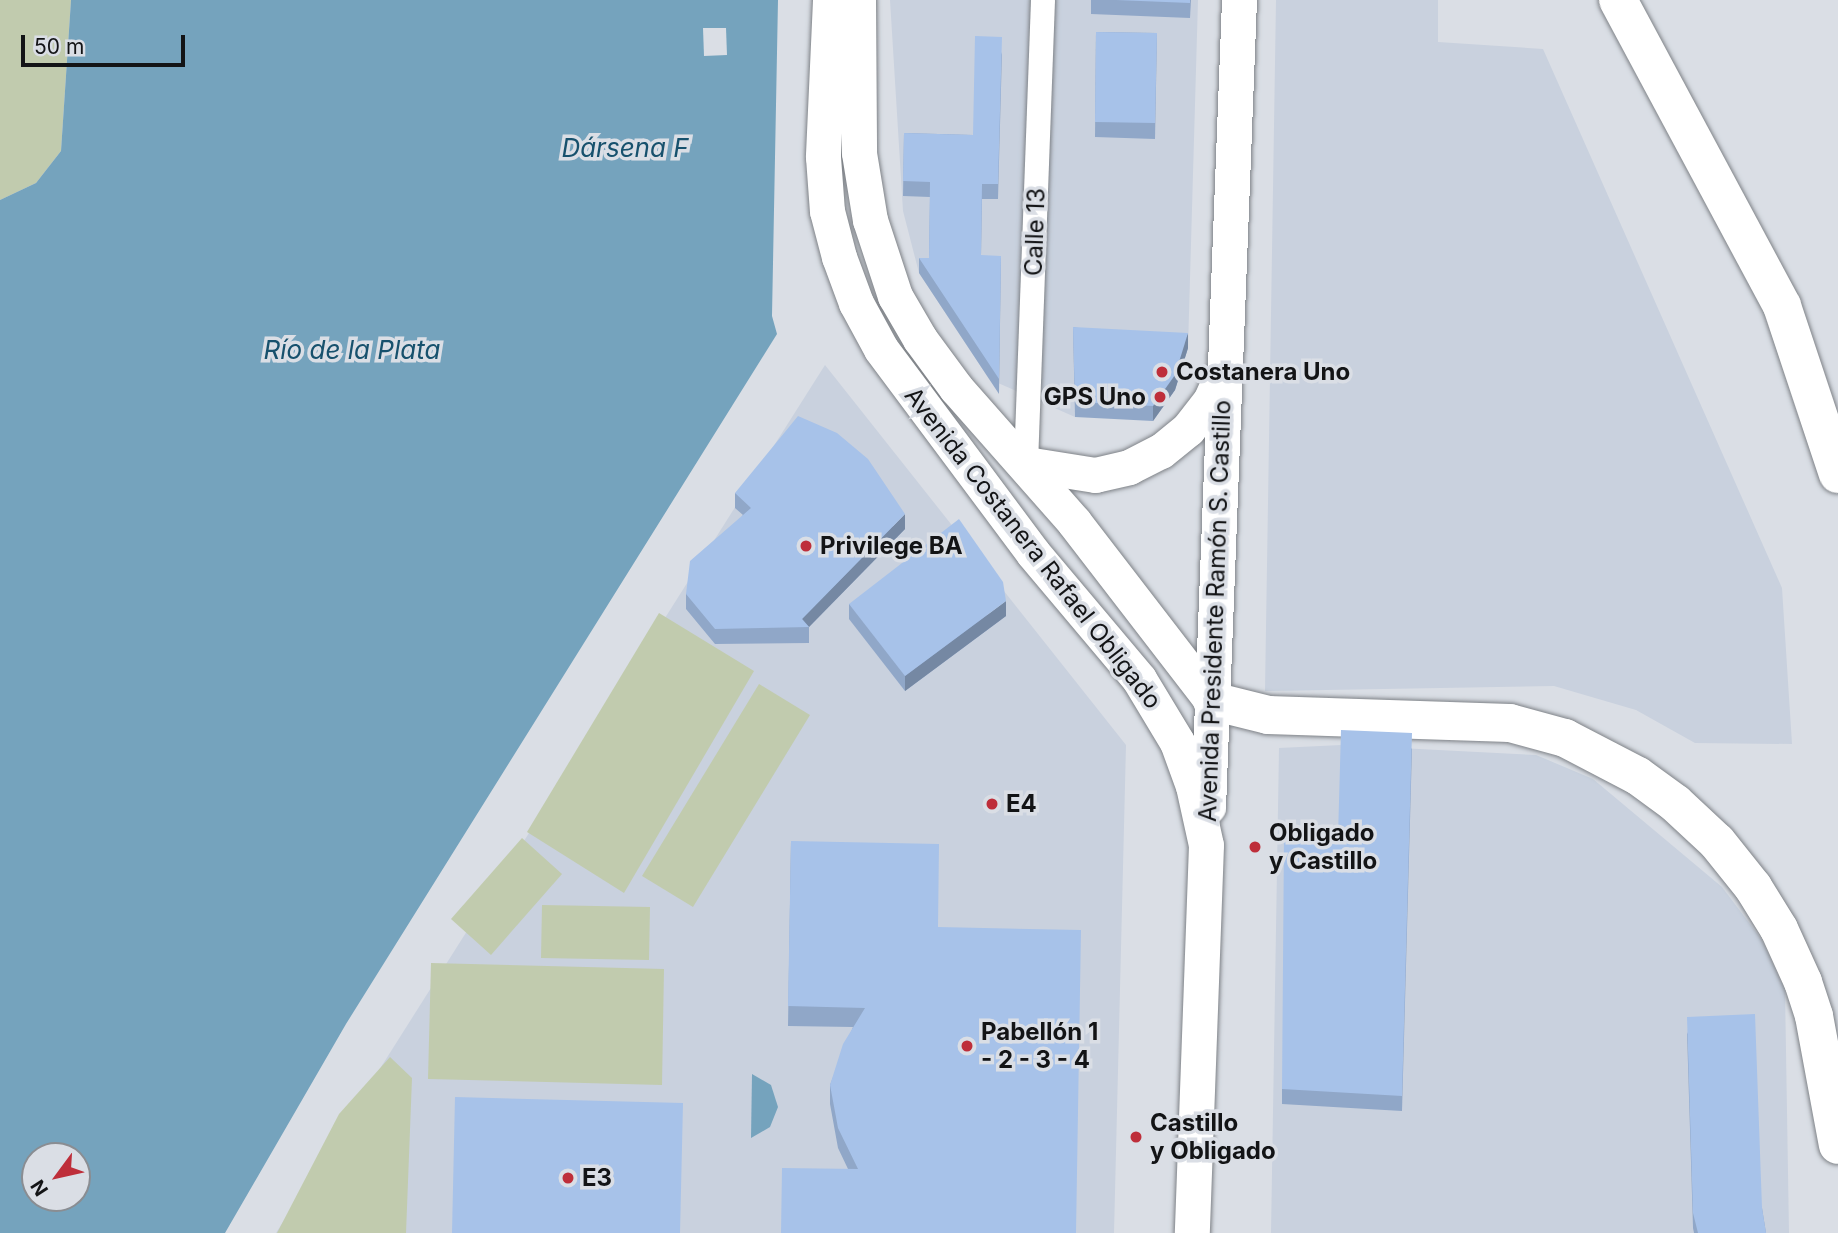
<!DOCTYPE html>
<meta charset="utf-8">
<style>
body{margin:0}
#map{position:relative;width:1838px;height:1233px;overflow:hidden;background:#dadee5;font-family:Inter,sans-serif}
div>[style]{position:absolute}
.built>*{inset:0;background:#c9d1de}
.green>*{inset:0;background:#c1cbae}
.water>*{inset:0;background:#75a3bd}
.pier>*{inset:0;background:#dadee5}
.roads{filter:drop-shadow(0 0 2px #7e8287) drop-shadow(0 0 2px #7e8287)}
.minor>*{height:24px;margin:-12px;padding:0 12px;transform-origin:12px;border-radius:12px;background:#fff}
.secondary>*{height:35px;margin:-17.5px;padding:0 17.5px;transform-origin:17.5px;border-radius:17.5px;background:#fff}
.motorway>*{height:38px;margin:-19px;padding:0 19px;transform-origin:19px;border-radius:19px;background:#fff}
.wall>*{inset:0;background:#90a7c8}
.shaded-wall>*{inset:0;background:#7588a3}
.building>*{inset:0;background:#a7c2e9}
.dots>*{width:19px;height:19px;translate:-50% -50%;box-sizing:border-box;border:4px solid #dadee5;border-radius:50%}
span{translate:-50% -50%;white-space:nowrap;text-align:center;line-height:1.15;-webkit-text-stroke:7px #dadee5;paint-order:stroke}
.street-label{font-size:24px;color:#131416}
.poi-label{font-size:24px;color:#131416;font-weight:700}
.left{translate:0 -50%;text-align:left}
.right{translate:-100% -50%;text-align:right}
.water-label{font-size:26px;color:#17516d;font-style:italic}
.north{position:absolute;left:21px;top:1142px;width:70px;height:70px;box-sizing:border-box;background:#dadee5;border:2px solid #8a8d92;border-radius:50%;rotate:237deg;font-size:19px;font-weight:700;line-height:28px;text-align:center;color:#131416}
.north::after{content:'';display:block;margin:auto;width:24px;height:32px;background:#be2e3a;clip-path:polygon(50% 0,100% 100%,50% 72%,0 100%)}
.scale{position:absolute;left:21px;top:35px;width:164px;height:32px;box-sizing:border-box;border:4px solid #131416;border-top:0;padding-left:9px;font-size:21px;line-height:24px;white-space:nowrap;color:#131416;-webkit-text-stroke:5px #dadee5;paint-order:stroke}
</style>
<div id="map">
<div class="built">
<div style="clip-path:polygon(890px 0,1198px 0,1188px 348px,1074px 347px,1075px 417px,989px 379px,919px 273px,903px 211px)"></div>
<div style="clip-path:polygon(1276px 0,1438px 0,1438px 42px,1543px 49px,1782px 588px,1792px 744px,1695px 743px,1636px 710px,1554px 686px,1265px 691px)"></div>
<div style="clip-path:polygon(825px 365px,1126px 745px,1114px 1233px,276px 1233px)"></div>
<div style="clip-path:polygon(1341px 745px,1536px 755px,1593px 779px,1722px 887px,1762px 940px,1785px 990px,1789px 1233px,1271px 1233px,1279px 748px)"></div>
</div>
<div class="green">
<div style="clip-path:polygon(0 0,71px 0,61px 151px,36px 183px,0 200px)"></div>
<div style="clip-path:polygon(659px 613px,754px 671px,624px 893px,527px 832px)"></div>
<div style="clip-path:polygon(759px 684px,810px 715px,693px 907px,642px 876px)"></div>
<div style="clip-path:polygon(522px 838px,562px 874px,491px 955px,451px 919px)"></div>
<div style="clip-path:polygon(542px 905px,650px 907px,649px 960px,541px 958px)"></div>
<div style="clip-path:polygon(431px 963px,664px 969px,662px 1085px,428px 1079px)"></div>
<div style="clip-path:polygon(390px 1057px,412px 1078px,406px 1233px,277px 1233px,339px 1114px)"></div>
</div>
<div class="water">
<div style="clip-path:polygon(evenodd,71px 0,778px 0,772px 316px,777px 334px,346px 1024px,225px 1233px,0 1233px,0 200px,36px 183px,61px 151px,71px 0,35px 1156px,77px 1156px,77px 1198px,35px 1198px,35px 1156px)"></div>
<div style="clip-path:polygon(752px 1074px,771px 1085px,778px 1107px,770px 1127px,751px 1138px)"></div>
</div>
<div class="pier">
<div style="clip-path:polygon(703px 28px,726px 28px,727px 55px,704px 56px)"></div>
</div>
<div class="roads">
<div class="minor">
<div style="left:1026px;top:464px;width:464px;rotate:-87.9deg"></div>
</div>
<div class="secondary">
<div style="left:830px;top:0;width:157px;rotate:92.6deg"></div>
<div style="left:823px;top:157px;width:54px;rotate:85.8deg"></div>
<div style="left:827px;top:211px;width:48px;rotate:75.4deg"></div>
<div style="left:839px;top:257px;width:49px;rotate:69.7deg"></div>
<div style="left:856px;top:303px;width:52px;rotate:61.5deg"></div>
<div style="left:881px;top:349px;width:254px;rotate:53.3deg"></div>
<div style="left:1033px;top:553px;width:165px;rotate:49.9deg"></div>
<div style="left:1139px;top:679px;width:74px;rotate:58.9deg"></div>
<div style="left:1177px;top:742px;width:47px;rotate:70deg"></div>
<div style="left:1193px;top:786px;width:60px;rotate:77.6deg"></div>
<div style="left:1206px;top:845px;width:388px;rotate:92.1deg"></div>
<div style="left:858px;top:0;width:153px;rotate:89.6deg"></div>
<div style="left:859px;top:153px;width:68px;rotate:80.7deg"></div>
<div style="left:870px;top:220px;width:80px;rotate:71.8deg"></div>
<div style="left:895px;top:296px;width:50px;rotate:59.8deg"></div>
<div style="left:920px;top:339px;width:61px;rotate:53.7deg"></div>
<div style="left:956px;top:388px;width:179px;rotate:48.6deg"></div>
<div style="left:1074px;top:522px;width:226px;rotate:52.4deg"></div>
<div style="left:1026px;top:464px;width:70px;rotate:9.1deg"></div>
<div style="left:1095px;top:475px;width:35px;rotate:-13deg"></div>
<div style="left:1129px;top:467px;width:36px;rotate:-27deg"></div>
<div style="left:1161px;top:451px;width:35px;rotate:-39deg"></div>
<div style="left:1188px;top:429px;width:36px;rotate:-52deg"></div>
<div style="left:1210px;top:401px;width:27px;rotate:-66deg"></div>
<div style="left:1208px;top:807px;width:808px;rotate:-87.8deg"></div>
</div>
<div class="motorway">
<div style="left:1618px;top:0;width:347px;rotate:61.8deg"></div>
<div style="left:1782px;top:306px;width:177px;rotate:71.6deg"></div>
<div style="left:1212px;top:701px;width:58px;rotate:14deg"></div>
<div style="left:1268px;top:715px;width:242px;rotate:1.9deg"></div>
<div style="left:1510px;top:723px;width:57px;rotate:15.3deg"></div>
<div style="left:1565px;top:738px;width:82px;rotate:27.5deg"></div>
<div style="left:1638px;top:776px;width:46px;rotate:36.1deg"></div>
<div style="left:1675px;top:803px;width:57px;rotate:42.9deg"></div>
<div style="left:1717px;top:842px;width:58px;rotate:51.3deg"></div>
<div style="left:1753px;top:887px;width:49px;rotate:58.2deg"></div>
<div style="left:1779px;top:929px;width:58px;rotate:65.6deg"></div>
<div style="left:1803px;top:982px;width:36px;rotate:72deg"></div>
<div style="left:1814px;top:1016px;width:131px;rotate:79.5deg"></div>
</div>
</div>
<div class="wall">
<div style="clip-path:polygon(1091px 0,1191px 0,1190px 18px,1091px 14px)"></div>
<div style="clip-path:polygon(1096px 32px,1157px 33px,1155px 139px,1095px 137px)"></div>
<div style="clip-path:polygon(1002px 52px,998px 199px,982px 199px,981px 256px,1001px 256px,999px 394px,919px 273px,919px 258px,929px 258px,930px 197px,903px 196px,904px 133px,973px 135px)"></div>
<div style="clip-path:polygon(1073px 327px,1188px 348px,1175px 390px,1153px 421px,1075px 417px)"></div>
<div style="clip-path:polygon(735px 493px,905px 529px,809px 627px,809px 643px,715px 644px,686px 609px,686px 594px,743px 515px,735px 508px)"></div>
<div style="clip-path:polygon(849px 604px,1006px 616px,905px 691px,849px 619px)"></div>
<div style="clip-path:polygon(1412px 748px,1402px 1111px,1282px 1104px,1282px 1089px,1338px 837px)"></div>
<div style="clip-path:polygon(791px 841px,938px 927px,1076px 1233px,848px 1169px,838px 1148px,830px 1104px,830px 1085px,853px 1027px,788px 1026px)"></div>
<div style="clip-path:polygon(1687px 1032px,1762px 1208px,1766px 1233px,1694px 1233px,1693px 1228px)"></div>
</div>
<div class="shaded-wall">
<div style="clip-path:polygon(1188px 333px,1188px 348px,1175px 390px,1153px 421px,1153px 406px)"></div>
<div style="clip-path:polygon(905px 514px,905px 529px,809px 627px,802px 619px)"></div>
<div style="clip-path:polygon(1006px 601px,1006px 616px,905px 691px,905px 676px)"></div>
</div>
<div class="building">
<div style="clip-path:polygon(1116px 0,1190px 0,1190px 3px)"></div>
<div style="clip-path:polygon(1096px 32px,1157px 33px,1155px 123px,1095px 122px)"></div>
<div style="clip-path:polygon(975px 36px,1002px 37px,998px 184px,982px 184px,981px 255px,1001px 256px,999px 379px,919px 258px,929px 258px,930px 182px,903px 181px,904px 133px,973px 135px)"></div>
<div style="clip-path:polygon(1073px 327px,1188px 333px,1175px 375px,1153px 406px,1075px 402px)"></div>
<div style="clip-path:polygon(798px 416px,837px 433px,868px 459px,905px 514px,802px 619px,809px 627px,715px 629px,686px 594px,690px 561px,751px 508px,735px 493px)"></div>
<div style="clip-path:polygon(959px 519px,1003px 582px,1006px 601px,905px 676px,849px 604px)"></div>
<div style="clip-path:polygon(1341px 730px,1412px 733px,1402px 1096px,1282px 1089px,1284px 836px,1338px 837px)"></div>
<div style="clip-path:polygon(791px 841px,939px 844px,938px 927px,1081px 930px,1076px 1233px,781px 1233px,782px 1168px,858px 1169px,838px 1128px,830px 1085px,843px 1044px,865px 1008px,788px 1006px)"></div>
<div style="clip-path:polygon(1755px 1014px,1762px 1208px,1766px 1233px,1698px 1233px,1693px 1213px,1687px 1017px)"></div>
<div style="clip-path:polygon(455px 1097px,683px 1103px,680px 1233px,452px 1233px)"></div>
</div>
<div class="dots">
<div style="left:1162px;top:372px;background:#be2e3a"></div>
<div style="left:1160px;top:397px;background:#be2e3a"></div>
<div style="left:806px;top:546px;background:#be2e3a"></div>
<div style="left:992px;top:804px;background:#be2e3a"></div>
<div style="left:1255px;top:847px;background:#be2e3a"></div>
<div style="left:967px;top:1046px;background:#be2e3a"></div>
<div style="left:1136px;top:1137px;background:#be2e3a"></div>
<div style="left:568px;top:1178px;background:#be2e3a"></div>
</div>
<div class="street-label">
<span style="left:1035px;top:232px;rotate:-88deg">Calle 13</span>
<span style="left:1033px;top:548px;rotate:52deg">Avenida Costanera Rafael Obligado</span>
<span style="left:1215px;top:611px;rotate:-88deg">Avenida Presidente Ramón S. Castillo</span>
</div>
<div class="poi-label">
<span class="left" style="left:1176px;top:372px">Costanera Uno</span>
<span class="right" style="left:1146px;top:397px">GPS Uno</span>
<span class="left" style="left:820px;top:546px">Privilege BA</span>
<span class="left" style="left:1006px;top:804px">E4</span>
<span class="left" style="left:1269px;top:847px">Obligado<br>y Castillo</span>
<span class="left" style="left:981px;top:1046px">Pabellón 1<br>- 2 - 3 - 4</span>
<span class="left" style="left:1150px;top:1137px">Castillo<br>y Obligado</span>
<span class="left" style="left:582px;top:1178px">E3</span>
</div>
<div class="water-label">
<span style="left:625px;top:148px">Dársena F</span>
<span style="left:352px;top:350px">Río de la Plata</span>
</div>
<div class="north">N</div>
<div class="scale">50 m</div>
</div>
